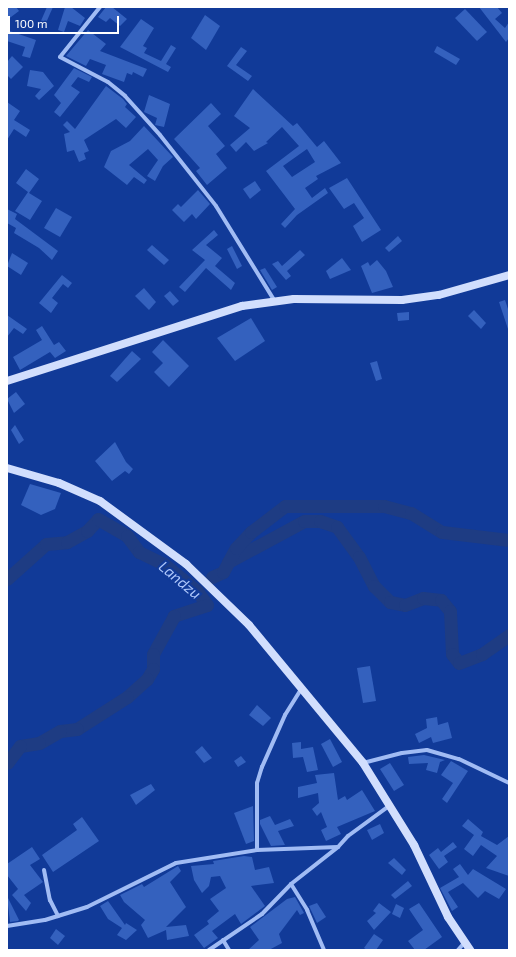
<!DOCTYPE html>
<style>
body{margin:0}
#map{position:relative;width:516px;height:957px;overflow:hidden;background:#113a98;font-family:"Exo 2",sans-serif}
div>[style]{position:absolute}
.river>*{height:13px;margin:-6.5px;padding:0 6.5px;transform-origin:6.5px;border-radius:6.5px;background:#1e3c83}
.building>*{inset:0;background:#3461be}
.street>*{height:4px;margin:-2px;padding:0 2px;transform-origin:2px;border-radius:2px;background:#a1bcf4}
.secondary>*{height:8px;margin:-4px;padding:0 4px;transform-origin:4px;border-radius:4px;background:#d1defd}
span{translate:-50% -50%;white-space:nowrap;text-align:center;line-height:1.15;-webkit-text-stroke:4px #113a98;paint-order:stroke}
.water-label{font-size:15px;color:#aec7fb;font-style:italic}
.frame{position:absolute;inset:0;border:8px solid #fff;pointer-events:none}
.scale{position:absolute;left:8px;top:16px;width:111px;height:18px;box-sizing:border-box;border:2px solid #fff;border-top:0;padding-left:5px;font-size:12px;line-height:14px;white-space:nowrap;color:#fff;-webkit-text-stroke:3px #113a98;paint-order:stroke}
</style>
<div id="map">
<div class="river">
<div style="left:228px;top:562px;width:86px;rotate:-28.3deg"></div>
<div style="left:304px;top:521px;width:16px"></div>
<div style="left:320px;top:521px;width:18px;rotate:19deg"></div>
<div style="left:337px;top:527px;width:37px;rotate:54deg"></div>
<div style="left:359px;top:557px;width:33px;rotate:63deg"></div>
<div style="left:374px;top:586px;width:23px;rotate:45deg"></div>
<div style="left:390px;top:602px;width:15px;rotate:11deg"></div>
<div style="left:405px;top:605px;width:19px;rotate:-21deg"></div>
<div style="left:423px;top:598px;width:18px;rotate:6deg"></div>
<div style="left:441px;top:600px;width:14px;rotate:51deg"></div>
<div style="left:450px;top:611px;width:43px;rotate:87.3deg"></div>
<div style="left:452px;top:654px;width:11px;rotate:52deg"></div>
<div style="left:459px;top:663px;width:25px;rotate:-21deg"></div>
<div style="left:482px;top:654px;width:33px;rotate:-35deg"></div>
<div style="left:212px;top:577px;width:12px;rotate:-24deg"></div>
<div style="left:223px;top:572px;width:27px;rotate:-62deg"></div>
<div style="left:236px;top:548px;width:22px;rotate:-47deg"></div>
<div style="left:251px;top:532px;width:43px;rotate:-37.4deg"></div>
<div style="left:285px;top:506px;width:99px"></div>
<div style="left:384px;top:506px;width:28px;rotate:15deg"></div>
<div style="left:411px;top:513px;width:36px;rotate:32deg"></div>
<div style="left:442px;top:532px;width:67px;rotate:6.8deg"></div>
<div style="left:7px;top:579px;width:52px;rotate:-41.9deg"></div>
<div style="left:46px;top:544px;width:21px;rotate:-5deg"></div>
<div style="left:67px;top:542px;width:23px;rotate:-29deg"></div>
<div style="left:87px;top:531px;width:16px;rotate:-47deg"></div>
<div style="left:98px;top:519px;width:34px;rotate:30deg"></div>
<div style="left:127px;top:536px;width:20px;rotate:53deg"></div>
<div style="left:139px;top:552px;width:28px;rotate:26deg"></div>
<div style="left:164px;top:564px;width:43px;rotate:39.3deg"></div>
<div style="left:197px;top:591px;width:17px;rotate:54deg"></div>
<div style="left:207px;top:605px;width:35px;rotate:162deg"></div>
<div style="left:174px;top:616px;width:43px;rotate:118.9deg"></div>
<div style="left:153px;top:654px;width:15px;rotate:90deg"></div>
<div style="left:153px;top:669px;width:12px;rotate:121deg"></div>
<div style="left:147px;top:679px;width:27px;rotate:138deg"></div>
<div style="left:127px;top:697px;width:59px;rotate:147.4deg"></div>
<div style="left:77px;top:729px;width:17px;rotate:173deg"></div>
<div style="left:60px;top:731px;width:24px;rotate:150deg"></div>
<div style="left:39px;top:743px;width:19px;rotate:171deg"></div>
<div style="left:20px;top:746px;width:21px;rotate:127deg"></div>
</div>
<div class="building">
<div style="clip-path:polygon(7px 7px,16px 7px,19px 11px,7px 20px)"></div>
<div style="clip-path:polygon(47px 7px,53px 7px,45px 25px,40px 23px)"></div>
<div style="clip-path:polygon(65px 7px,71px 7px,85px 18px,80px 26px,68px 21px,64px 32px,58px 30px)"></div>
<div style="clip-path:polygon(106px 7px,112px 7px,127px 19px,120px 26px,110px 18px,106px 22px,98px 17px)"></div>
<div style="clip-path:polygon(479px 7px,497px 7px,502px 13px,495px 19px,505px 28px,509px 22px,509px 38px,506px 42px)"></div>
<div style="clip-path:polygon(465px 9px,487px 32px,477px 41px,455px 18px)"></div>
<div style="clip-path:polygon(205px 15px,220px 26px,206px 50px,191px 38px)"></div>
<div style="clip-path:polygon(141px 19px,154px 28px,143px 46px,147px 48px,144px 53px,161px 61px,171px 45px,176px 48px,166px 64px,171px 67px,168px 72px,120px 47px)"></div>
<div style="clip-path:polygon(7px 30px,36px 40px,30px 58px,22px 56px,25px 47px,7px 41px)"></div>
<div style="clip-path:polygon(88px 30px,106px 44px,100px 51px,147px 69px,143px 77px,133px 72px,132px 75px,127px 73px,124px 82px,102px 74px,106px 65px,90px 59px,86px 66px,66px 56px)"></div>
<div style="clip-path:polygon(437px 46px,460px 59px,456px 65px,434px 52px)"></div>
<div style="clip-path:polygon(241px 47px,247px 51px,236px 65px,252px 76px,248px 81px,227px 66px)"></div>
<div style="clip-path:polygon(12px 56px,23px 67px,11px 79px,7px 75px,7px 62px)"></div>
<div style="clip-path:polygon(74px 68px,92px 77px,89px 82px,78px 77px,71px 86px,80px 92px,60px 117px,54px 112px,61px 103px,54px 95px)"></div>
<div style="clip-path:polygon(30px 70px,43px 72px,54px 86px,39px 100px,35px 96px,41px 89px,27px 86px)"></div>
<div style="clip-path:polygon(106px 86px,123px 99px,127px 104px,125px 107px,136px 117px,126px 128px,116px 119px,84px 140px,89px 151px,84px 153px,86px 159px,79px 162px,74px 150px,67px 152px,64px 134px,70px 132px,63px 125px,67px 121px,75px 129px)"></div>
<div style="clip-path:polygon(evenodd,253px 89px,293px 126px,297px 123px,317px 147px,324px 141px,341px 163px,316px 176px,318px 179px,305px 188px,312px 198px,325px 188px,328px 193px,297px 215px,285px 228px,281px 224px,295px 209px,266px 171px,299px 146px,282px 127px,266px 142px,268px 143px,254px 151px,246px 142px,236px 152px,230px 145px,250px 128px,234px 116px,253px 89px,307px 149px,315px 162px,292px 177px,283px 166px,307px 149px)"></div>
<div style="clip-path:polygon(149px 95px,170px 104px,164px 127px,155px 125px,157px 118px,144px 112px)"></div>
<div style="clip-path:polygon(7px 102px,20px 111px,14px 120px,30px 130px,26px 137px,14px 129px,7px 140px)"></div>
<div style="clip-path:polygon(211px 103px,221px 114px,208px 126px,225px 146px,216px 154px,227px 168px,207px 185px,196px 171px,200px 168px,174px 139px)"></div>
<div style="clip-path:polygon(144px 126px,173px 157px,163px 166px,155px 181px,147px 176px,158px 160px,148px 149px,129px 165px,147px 180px,144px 184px,134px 177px,127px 185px,104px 167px,111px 151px,130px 141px)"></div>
<div style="clip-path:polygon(26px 169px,39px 179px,29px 193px,42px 201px,30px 220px,15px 211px,28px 192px,16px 183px)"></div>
<div style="clip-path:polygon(347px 178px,381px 230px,362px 242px,353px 226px,364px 218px,354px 203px,344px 209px,329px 188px)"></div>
<div style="clip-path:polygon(255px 181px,261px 190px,250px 199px,243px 189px)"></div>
<div style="clip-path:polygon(198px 190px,210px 204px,196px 219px,192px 214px,184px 222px,172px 210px,178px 204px,181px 207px)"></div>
<div style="clip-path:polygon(56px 208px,72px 217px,60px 237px,44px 228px)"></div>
<div style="clip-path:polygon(7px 209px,17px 214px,15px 219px,58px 251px,52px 260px,39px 248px,14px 233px,16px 228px,7px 223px)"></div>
<div style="clip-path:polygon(214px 230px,218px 235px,206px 245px,222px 258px,215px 266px,235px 283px,231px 290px,206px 268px,185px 292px,179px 287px,205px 260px,192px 250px)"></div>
<div style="clip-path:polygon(398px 236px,402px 241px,389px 252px,385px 248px)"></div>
<div style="clip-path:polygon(152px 245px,169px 260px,164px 265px,147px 250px)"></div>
<div style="clip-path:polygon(232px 246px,242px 266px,237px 269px,227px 249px)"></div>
<div style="clip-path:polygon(300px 250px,305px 255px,287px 271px,291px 276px,286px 280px,272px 264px,278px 261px,282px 266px)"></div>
<div style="clip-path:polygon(12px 253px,28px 263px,21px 275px,7px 266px)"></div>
<div style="clip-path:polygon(342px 258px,351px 270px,330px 279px,326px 271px)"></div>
<div style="clip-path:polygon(377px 260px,386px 271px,393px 287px,372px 293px,361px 266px,368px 262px,370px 266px)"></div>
<div style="clip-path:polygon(265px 268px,277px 287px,272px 290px,260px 270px)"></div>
<div style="clip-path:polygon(62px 275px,72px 283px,68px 288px,63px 284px,52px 298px,58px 303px,51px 313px,39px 303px)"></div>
<div style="clip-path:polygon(144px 288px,156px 302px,149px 310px,135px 296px)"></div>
<div style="clip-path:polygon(170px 291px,179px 301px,173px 306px,164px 296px)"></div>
<div style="clip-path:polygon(505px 300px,509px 312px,508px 329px,499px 302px)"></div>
<div style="clip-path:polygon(474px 310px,486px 323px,481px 329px,468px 316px)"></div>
<div style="clip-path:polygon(409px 312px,409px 320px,398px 321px,397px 313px)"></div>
<div style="clip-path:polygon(7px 315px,27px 329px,23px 334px,14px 328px,7px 337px)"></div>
<div style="clip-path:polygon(251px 318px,265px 341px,235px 361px,217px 338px)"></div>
<div style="clip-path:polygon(42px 326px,54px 345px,59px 342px,66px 351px,55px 358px,50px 352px,20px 370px,13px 357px,42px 340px,36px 330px)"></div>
<div style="clip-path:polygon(163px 340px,189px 366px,169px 387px,154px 372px,163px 363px,152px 352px)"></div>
<div style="clip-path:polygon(132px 351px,141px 359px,117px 382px,110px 376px)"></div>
<div style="clip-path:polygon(377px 361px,382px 379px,376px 381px,370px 363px)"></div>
<div style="clip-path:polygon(16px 392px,25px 404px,14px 413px,7px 399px)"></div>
<div style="clip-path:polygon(15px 425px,24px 440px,19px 444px,11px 430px)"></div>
<div style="clip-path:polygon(115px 442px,126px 462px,133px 469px,129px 474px,125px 471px,112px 481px,95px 461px)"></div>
<div style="clip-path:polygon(30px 484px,61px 493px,55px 509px,41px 515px,21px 505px)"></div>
<div style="clip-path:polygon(370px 666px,376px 701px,363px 703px,357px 668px)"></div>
<div style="clip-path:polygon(257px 705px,271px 718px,263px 726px,249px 715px)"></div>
<div style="clip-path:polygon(437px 717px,438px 725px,448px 722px,452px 738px,433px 743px,431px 737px,419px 743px,415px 734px,427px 728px,426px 719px)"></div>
<div style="clip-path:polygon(330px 739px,342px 762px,333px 767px,321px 744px)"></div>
<div style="clip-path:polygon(301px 742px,301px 749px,313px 747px,318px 770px,307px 772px,303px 757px,293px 758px,292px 743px)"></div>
<div style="clip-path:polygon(202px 746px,212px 758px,204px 763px,195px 752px)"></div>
<div style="clip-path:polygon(424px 755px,445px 760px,440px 762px,437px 773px,426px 770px,428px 763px,409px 764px,408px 757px)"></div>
<div style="clip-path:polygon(241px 756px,246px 762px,238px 767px,234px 761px)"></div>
<div style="clip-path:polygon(451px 761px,468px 771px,447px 803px,442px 799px,453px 783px,441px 775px)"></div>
<div style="clip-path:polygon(390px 763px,404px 785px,394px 791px,380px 769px)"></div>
<div style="clip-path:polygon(334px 773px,338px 800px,345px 796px,347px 800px,362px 790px,375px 811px,337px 827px,341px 834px,326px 841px,321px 830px,327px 827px,321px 812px,317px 816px,312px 809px,319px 803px,318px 793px,298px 798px,298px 787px,317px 783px,315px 775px)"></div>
<div style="clip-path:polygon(151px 784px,155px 790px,136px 805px,130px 795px)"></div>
<div style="clip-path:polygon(253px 806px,254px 841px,246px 844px,234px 813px)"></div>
<div style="clip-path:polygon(270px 816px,275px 825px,290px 819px,294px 826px,278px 831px,285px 845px,271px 846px,260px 824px,260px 820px)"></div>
<div style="clip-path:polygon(82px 817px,99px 841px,53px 872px,42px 855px,77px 830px,73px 824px)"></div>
<div style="clip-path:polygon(468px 819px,483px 832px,481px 836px,497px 845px,509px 836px,509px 876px,486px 868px,497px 856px,481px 845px,473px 856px,464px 849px,474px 835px,462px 826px)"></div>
<div style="clip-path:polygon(380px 824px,384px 833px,372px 840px,367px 830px)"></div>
<div style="clip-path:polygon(453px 842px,457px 847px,444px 856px,448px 862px,439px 869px,429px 855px,438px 848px,441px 852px)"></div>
<div style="clip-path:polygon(32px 847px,40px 859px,30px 865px,43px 882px,24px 895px,31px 903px,26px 911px,12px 895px,18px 889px,7px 875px,7px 864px)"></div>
<div style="clip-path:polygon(244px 856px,252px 857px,255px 870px,269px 867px,274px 883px,251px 886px,265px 906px,241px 924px,235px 914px,212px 931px,218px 938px,204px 948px,194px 935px,209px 924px,207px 921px,219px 911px,210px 899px,226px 888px,220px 876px,211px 877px,209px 886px,202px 893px,194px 880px,191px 866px,214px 864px,213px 861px)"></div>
<div style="clip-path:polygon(394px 858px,406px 870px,402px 875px,388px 863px)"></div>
<div style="clip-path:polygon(460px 864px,468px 875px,473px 869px,506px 889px,499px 899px,485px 891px,478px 898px,463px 883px,448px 892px,458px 907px,452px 911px,440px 888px,459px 877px,453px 869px)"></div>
<div style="clip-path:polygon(178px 866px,181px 871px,170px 882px,186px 907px,166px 927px,186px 925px,189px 936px,167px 940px,166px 930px,148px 938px,141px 925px,145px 920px,124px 902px,120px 895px,142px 884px,144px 887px)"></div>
<div style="clip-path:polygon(408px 881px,412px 886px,395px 899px,391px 895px)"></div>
<div style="clip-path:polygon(7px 896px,19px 920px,18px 921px,10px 922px)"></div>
<div style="clip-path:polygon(295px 897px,304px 913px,300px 915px,297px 910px,279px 934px,282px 943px,269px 950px,248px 950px,259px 940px,250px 927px,287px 899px)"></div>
<div style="clip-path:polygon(108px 901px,125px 925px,126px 923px,137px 930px,126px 940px,117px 935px,122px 928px,108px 919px,100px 906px)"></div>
<div style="clip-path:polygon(317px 903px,326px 917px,317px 923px,309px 906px)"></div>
<div style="clip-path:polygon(379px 903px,391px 912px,374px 930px,367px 921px,376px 913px,373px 911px)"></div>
<div style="clip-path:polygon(419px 903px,442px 937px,424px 950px,415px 950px,408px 941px,423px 930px,409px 909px)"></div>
<div style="clip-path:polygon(396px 904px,404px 908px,400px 918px,392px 914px)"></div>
<div style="clip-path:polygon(56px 929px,65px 936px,58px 945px,50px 938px)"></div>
<div style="clip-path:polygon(374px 934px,383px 940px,376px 950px,367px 950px,364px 948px)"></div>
</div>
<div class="street">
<div style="left:100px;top:7px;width:64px;rotate:128.7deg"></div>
<div style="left:60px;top:57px;width:54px;rotate:27.5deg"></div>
<div style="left:108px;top:82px;width:22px;rotate:39deg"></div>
<div style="left:125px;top:96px;width:52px;rotate:48.1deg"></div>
<div style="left:160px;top:135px;width:90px;rotate:51.7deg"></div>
<div style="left:216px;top:206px;width:110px;rotate:58.3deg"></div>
<div style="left:363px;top:763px;width:40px;rotate:-14.4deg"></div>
<div style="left:402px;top:753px;width:25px;rotate:-7deg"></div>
<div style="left:427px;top:750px;width:33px;rotate:16deg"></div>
<div style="left:459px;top:759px;width:55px;rotate:25.6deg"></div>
<div style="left:257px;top:850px;width:67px;rotate:-90deg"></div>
<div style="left:257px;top:783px;width:17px;rotate:-73deg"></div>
<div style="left:262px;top:767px;width:57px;rotate:-66.1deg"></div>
<div style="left:285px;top:715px;width:32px;rotate:-58deg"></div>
<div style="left:44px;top:870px;width:31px;rotate:79deg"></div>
<div style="left:50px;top:900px;width:18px;rotate:63deg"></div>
<div style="left:291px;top:884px;width:31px;rotate:58deg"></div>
<div style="left:307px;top:910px;width:43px;rotate:67deg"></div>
<div style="left:7px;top:926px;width:38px;rotate:-9deg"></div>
<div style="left:45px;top:920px;width:44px;rotate:-17.2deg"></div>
<div style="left:87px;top:907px;width:99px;rotate:-26.3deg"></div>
<div style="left:176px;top:863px;width:82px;rotate:-9.1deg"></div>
<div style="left:257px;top:850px;width:81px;rotate:-2.1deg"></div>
<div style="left:223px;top:940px;width:12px;rotate:59deg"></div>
<div style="left:209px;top:950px;width:64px;rotate:-34.2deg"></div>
<div style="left:262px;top:914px;width:42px;rotate:-46deg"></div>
<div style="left:291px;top:884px;width:60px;rotate:-38.2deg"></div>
<div style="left:338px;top:847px;width:15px;rotate:-48deg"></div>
<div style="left:348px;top:836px;width:51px;rotate:-36.2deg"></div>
<div style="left:458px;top:950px;width:9px;rotate:-49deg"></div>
</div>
<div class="secondary">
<div style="left:7px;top:381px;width:247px;rotate:-17.7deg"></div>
<div style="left:242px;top:306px;width:52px;rotate:-7.7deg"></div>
<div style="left:294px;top:299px;width:108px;rotate:0.5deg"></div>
<div style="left:402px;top:300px;width:37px;rotate:-8deg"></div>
<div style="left:439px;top:295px;width:73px;rotate:-15.9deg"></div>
<div style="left:7px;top:468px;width:54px;rotate:16.1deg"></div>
<div style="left:59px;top:483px;width:45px;rotate:23.7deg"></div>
<div style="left:100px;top:501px;width:107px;rotate:36.2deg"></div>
<div style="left:186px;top:564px;width:88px;rotate:44.1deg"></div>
<div style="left:249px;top:625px;width:179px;rotate:50.4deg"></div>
<div style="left:363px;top:763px;width:97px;rotate:58.1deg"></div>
<div style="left:414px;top:845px;width:80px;rotate:64.7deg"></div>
<div style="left:448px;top:917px;width:40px;rotate:56deg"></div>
</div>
<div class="water-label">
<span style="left:180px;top:580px;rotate:40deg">Landzu</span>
</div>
<div class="frame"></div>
<div class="scale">100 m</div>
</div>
